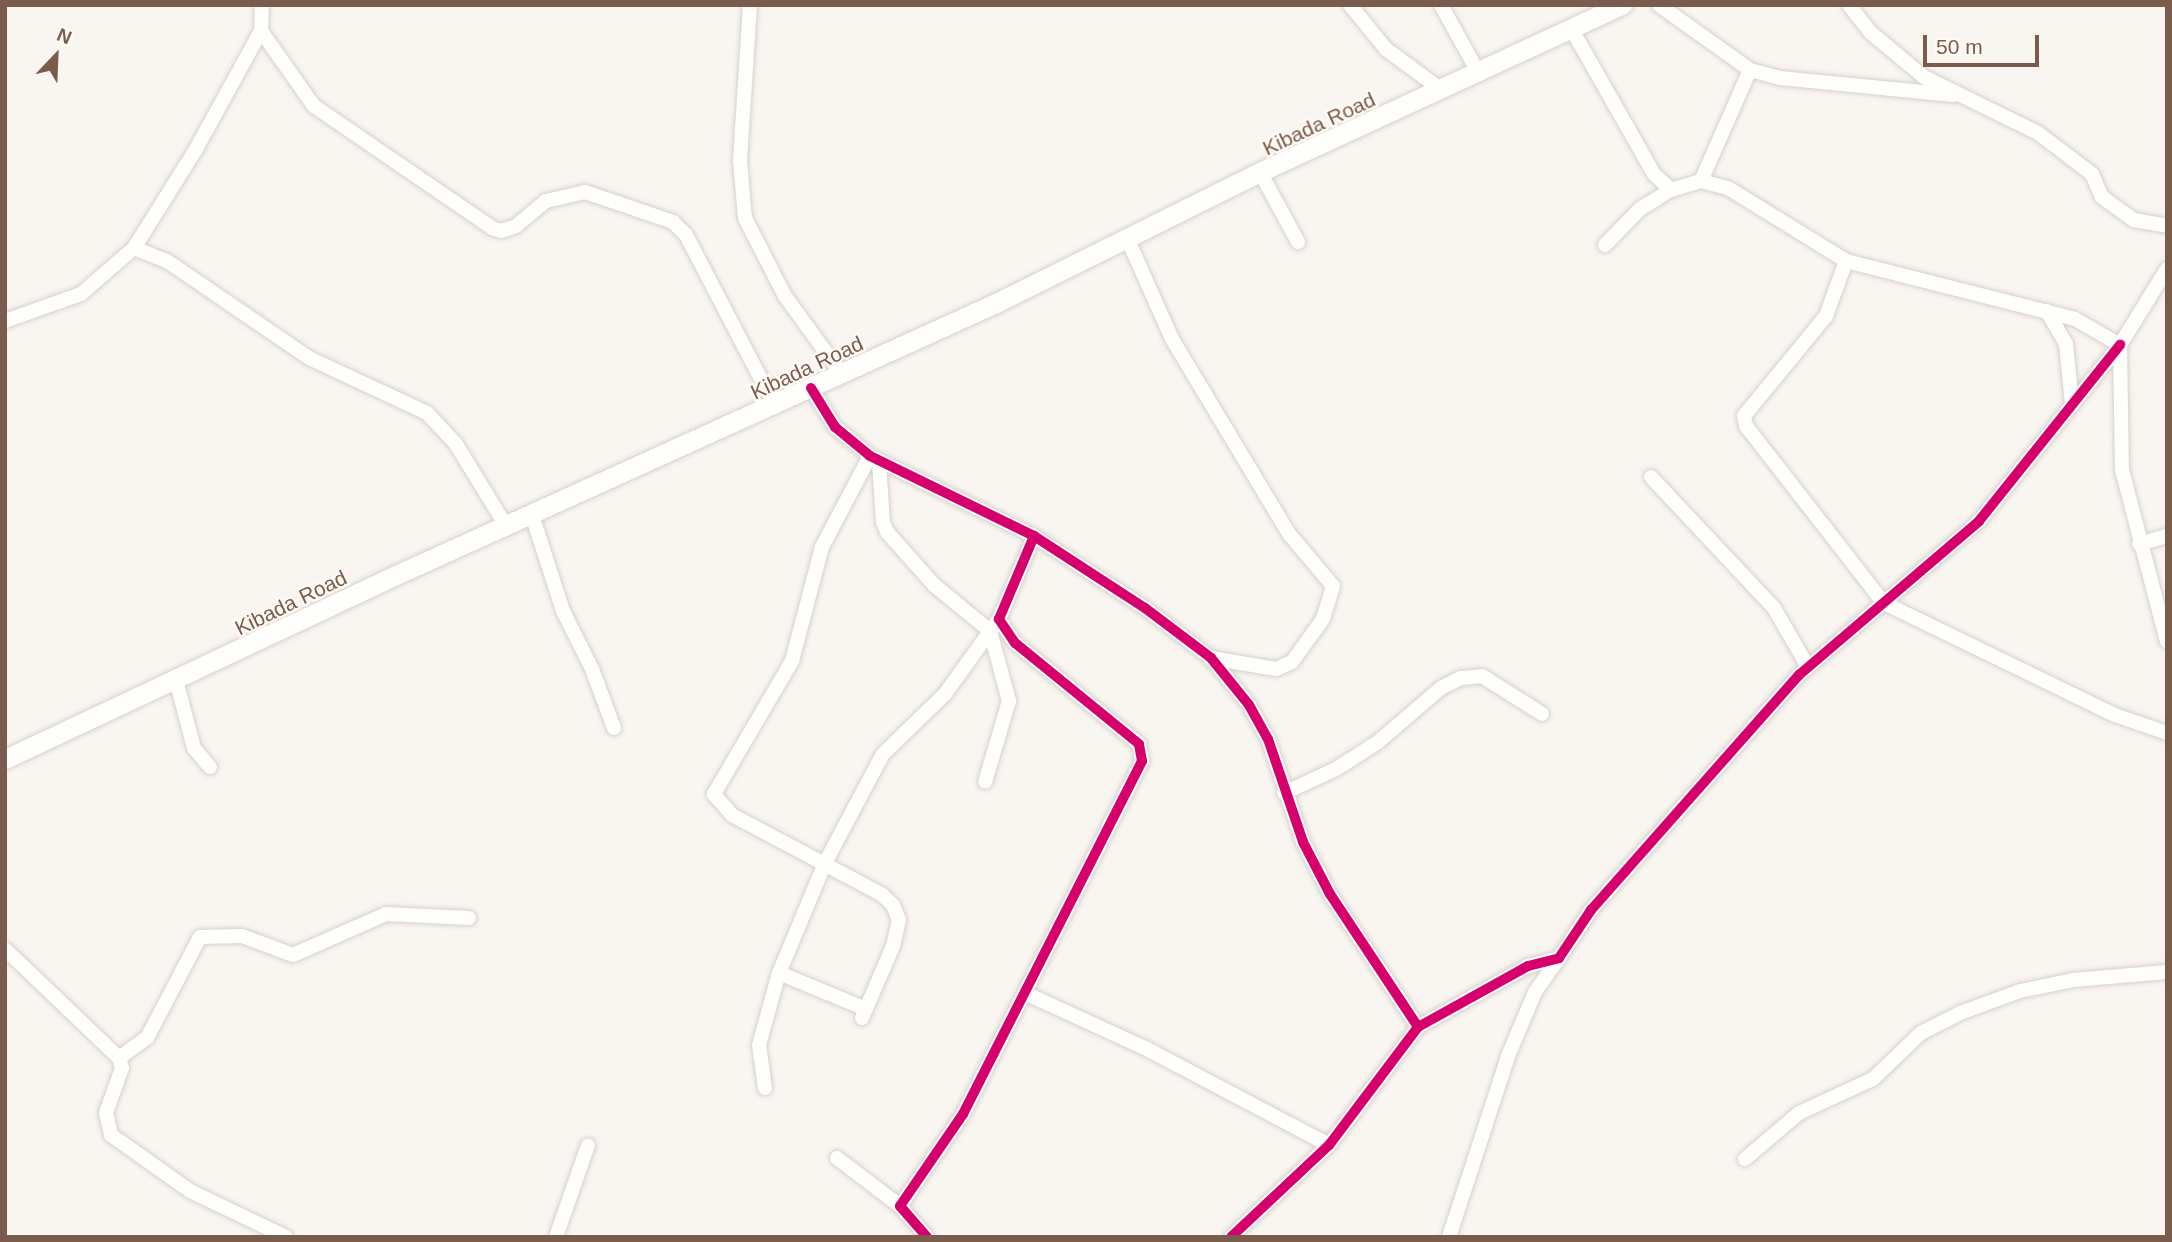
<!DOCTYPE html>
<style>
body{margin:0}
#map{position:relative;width:2172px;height:1242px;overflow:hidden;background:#f9f5f0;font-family:Helvetica,sans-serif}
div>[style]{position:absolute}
.roads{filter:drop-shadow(0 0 2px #d7d1cb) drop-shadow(0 0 2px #d7d1cb)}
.minor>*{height:14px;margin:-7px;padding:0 7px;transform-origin:7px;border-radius:7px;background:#fefefd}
.secondary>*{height:19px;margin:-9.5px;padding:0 9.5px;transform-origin:9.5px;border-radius:9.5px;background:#fefefd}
.cycleway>*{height:10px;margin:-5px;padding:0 5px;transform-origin:5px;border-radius:5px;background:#d6006c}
span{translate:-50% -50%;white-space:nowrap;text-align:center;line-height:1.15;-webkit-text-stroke:5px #fffaf3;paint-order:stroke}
.street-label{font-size:21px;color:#7a5c4d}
.frame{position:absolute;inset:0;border:7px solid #7a5c4d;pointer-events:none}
.north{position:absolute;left:21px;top:21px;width:70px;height:70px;-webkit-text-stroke:5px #fffaf3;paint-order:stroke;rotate:23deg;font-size:19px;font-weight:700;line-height:28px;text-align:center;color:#7a5c4d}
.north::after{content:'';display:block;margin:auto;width:24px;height:32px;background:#7a5c4d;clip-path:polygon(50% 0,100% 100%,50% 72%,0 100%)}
.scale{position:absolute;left:1923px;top:35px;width:116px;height:32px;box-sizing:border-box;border:4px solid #7a5c4d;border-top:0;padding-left:9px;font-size:21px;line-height:24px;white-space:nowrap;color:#7a5c4d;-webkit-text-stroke:5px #fffaf3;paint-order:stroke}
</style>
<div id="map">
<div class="roads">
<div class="minor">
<div style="left:262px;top:5px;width:26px;rotate:92deg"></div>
<div style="left:261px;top:31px;width:92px;rotate:54.8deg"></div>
<div style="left:314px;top:106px;width:216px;rotate:34.4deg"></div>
<div style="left:492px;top:228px;width:9px;rotate:18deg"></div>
<div style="left:501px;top:231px;width:16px;rotate:-18deg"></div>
<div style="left:516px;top:226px;width:39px;rotate:-40deg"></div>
<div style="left:546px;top:201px;width:40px;rotate:-13deg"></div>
<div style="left:585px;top:192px;width:93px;rotate:18.8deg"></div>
<div style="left:673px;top:222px;width:18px;rotate:45deg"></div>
<div style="left:686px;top:235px;width:191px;rotate:62.5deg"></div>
<div style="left:750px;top:5px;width:156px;rotate:93.7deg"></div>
<div style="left:740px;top:161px;width:57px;rotate:85deg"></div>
<div style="left:745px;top:218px;width:88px;rotate:62.9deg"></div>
<div style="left:785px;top:296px;width:95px;rotate:54deg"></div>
<div style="left:1350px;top:5px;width:57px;rotate:50.7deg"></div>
<div style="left:1386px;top:49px;width:67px;rotate:36.5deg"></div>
<div style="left:1441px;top:5px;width:77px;rotate:61.1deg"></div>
<div style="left:1659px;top:5px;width:112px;rotate:35.5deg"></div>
<div style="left:1750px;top:70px;width:31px;rotate:15deg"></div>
<div style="left:1780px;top:78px;width:174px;rotate:5.6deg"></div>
<div style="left:1849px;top:5px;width:34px;rotate:52deg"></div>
<div style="left:1870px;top:32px;width:70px;rotate:39.8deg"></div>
<div style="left:1924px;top:77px;width:127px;rotate:26.2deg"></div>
<div style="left:2038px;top:133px;width:68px;rotate:37.2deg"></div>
<div style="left:2092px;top:174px;width:25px;rotate:67deg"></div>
<div style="left:2102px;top:197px;width:39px;rotate:36deg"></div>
<div style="left:2134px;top:220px;width:34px;rotate:10deg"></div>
<div style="left:1571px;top:28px;width:168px;rotate:60.4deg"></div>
<div style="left:1654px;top:174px;width:23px;rotate:43deg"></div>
<div style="left:1671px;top:190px;width:31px;rotate:-17deg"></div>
<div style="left:1701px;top:181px;width:28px;rotate:15deg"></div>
<div style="left:1728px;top:188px;width:139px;rotate:31.7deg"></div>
<div style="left:1846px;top:261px;width:236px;rotate:14.2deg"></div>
<div style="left:2075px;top:319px;width:52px;rotate:30deg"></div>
<div style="left:2120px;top:345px;width:89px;rotate:-58.3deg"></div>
<div style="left:1260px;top:172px;width:80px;rotate:61.5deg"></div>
<div style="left:1701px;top:181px;width:121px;rotate:-66.2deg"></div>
<div style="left:1128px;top:240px;width:108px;rotate:66deg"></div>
<div style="left:1172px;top:339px;width:229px;rotate:59deg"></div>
<div style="left:1290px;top:535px;width:67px;rotate:49.9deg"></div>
<div style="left:1333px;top:586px;width:34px;rotate:107deg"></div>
<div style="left:1323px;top:619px;width:53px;rotate:125.8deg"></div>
<div style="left:1292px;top:662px;width:17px;rotate:156deg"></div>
<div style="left:1276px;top:669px;width:66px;rotate:-170.4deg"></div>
<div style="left:1605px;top:245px;width:50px;rotate:-45.8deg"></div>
<div style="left:1640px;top:209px;width:36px;rotate:-32deg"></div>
<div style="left:134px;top:248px;width:35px;rotate:22deg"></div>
<div style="left:167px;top:261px;width:172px;rotate:34.3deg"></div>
<div style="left:309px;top:358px;width:130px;rotate:25deg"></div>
<div style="left:427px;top:413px;width:42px;rotate:46.9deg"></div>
<div style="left:456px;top:444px;width:96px;rotate:58.6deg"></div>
<div style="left:1846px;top:261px;width:59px;rotate:110deg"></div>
<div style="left:1826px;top:316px;width:129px;rotate:129.4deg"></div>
<div style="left:1744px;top:416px;width:10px;rotate:79deg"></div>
<div style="left:1746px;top:426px;width:224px;rotate:52.1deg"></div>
<div style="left:1884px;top:603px;width:257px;rotate:25.9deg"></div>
<div style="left:2115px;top:715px;width:55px;rotate:19.1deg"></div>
<div style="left:2047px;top:311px;width:38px;rotate:60deg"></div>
<div style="left:2066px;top:344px;width:60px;rotate:84.3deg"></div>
<div style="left:5px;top:321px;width:81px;rotate:-19.6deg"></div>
<div style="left:81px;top:294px;width:70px;rotate:-41deg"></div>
<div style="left:134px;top:248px;width:117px;rotate:-57.9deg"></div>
<div style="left:196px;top:149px;width:135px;rotate:-61.2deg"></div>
<div style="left:2120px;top:345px;width:125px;rotate:89.1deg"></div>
<div style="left:2122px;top:470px;width:177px;rotate:75.3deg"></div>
<div style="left:811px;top:388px;width:46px;rotate:58.4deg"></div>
<div style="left:835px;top:427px;width:45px;rotate:39.6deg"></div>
<div style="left:870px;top:456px;width:182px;rotate:26deg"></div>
<div style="left:1034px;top:536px;width:132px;rotate:33deg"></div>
<div style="left:1145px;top:608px;width:83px;rotate:37.1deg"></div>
<div style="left:1211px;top:658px;width:60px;rotate:51deg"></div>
<div style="left:1249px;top:705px;width:39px;rotate:61deg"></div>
<div style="left:1268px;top:739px;width:109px;rotate:71.2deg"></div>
<div style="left:1303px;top:842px;width:59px;rotate:62.6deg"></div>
<div style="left:1330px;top:894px;width:159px;rotate:56.5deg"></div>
<div style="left:1418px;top:1027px;width:148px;rotate:127deg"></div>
<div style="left:1329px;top:1145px;width:134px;rotate:136.8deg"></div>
<div style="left:879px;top:462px;width:60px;rotate:86.2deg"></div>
<div style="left:883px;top:522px;width:11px;rotate:68deg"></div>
<div style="left:887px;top:532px;width:71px;rotate:48.4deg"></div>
<div style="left:934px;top:585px;width:72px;rotate:39.4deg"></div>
<div style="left:990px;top:631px;width:73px;rotate:74.8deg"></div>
<div style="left:1009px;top:701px;width:84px;rotate:106.5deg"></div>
<div style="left:1651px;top:477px;width:180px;rotate:46.8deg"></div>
<div style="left:1774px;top:608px;width:68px;rotate:60deg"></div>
<div style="left:532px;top:515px;width:101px;rotate:72.1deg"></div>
<div style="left:563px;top:611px;width:65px;rotate:63.4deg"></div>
<div style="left:592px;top:669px;width:63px;rotate:69.6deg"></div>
<div style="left:2139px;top:544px;width:29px;rotate:-16deg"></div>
<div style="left:176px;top:680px;width:70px;rotate:75.2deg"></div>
<div style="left:194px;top:748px;width:25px;rotate:50deg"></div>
<div style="left:1284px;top:793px;width:57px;rotate:-24.8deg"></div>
<div style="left:1336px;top:769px;width:50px;rotate:-32.7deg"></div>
<div style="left:1378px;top:742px;width:83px;rotate:-40.6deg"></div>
<div style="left:1441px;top:688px;width:22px;rotate:-27deg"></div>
<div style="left:1461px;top:678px;width:21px;rotate:-5deg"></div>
<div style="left:1482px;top:676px;width:71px;rotate:32.3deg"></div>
<div style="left:5px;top:949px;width:158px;rotate:43.7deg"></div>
<div style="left:119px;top:1058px;width:10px;rotate:73deg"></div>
<div style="left:122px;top:1068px;width:48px;rotate:109.6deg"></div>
<div style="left:106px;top:1113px;width:23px;rotate:77deg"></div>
<div style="left:111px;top:1135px;width:97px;rotate:35.3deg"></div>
<div style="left:190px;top:1191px;width:106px;rotate:25.6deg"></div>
<div style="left:779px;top:973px;width:94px;rotate:22.5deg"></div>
<div style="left:1027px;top:994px;width:130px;rotate:24.6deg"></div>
<div style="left:1145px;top:1048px;width:208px;rotate:27.8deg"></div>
<div style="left:862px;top:1018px;width:78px;rotate:-66.7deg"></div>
<div style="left:893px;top:946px;width:27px;rotate:-77deg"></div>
<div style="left:899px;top:920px;width:16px;rotate:-112deg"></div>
<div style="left:893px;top:905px;width:16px;rotate:-137deg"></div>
<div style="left:881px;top:894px;width:169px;rotate:-152.1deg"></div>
<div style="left:732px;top:815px;width:28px;rotate:-131deg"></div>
<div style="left:714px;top:794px;width:154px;rotate:-59.6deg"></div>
<div style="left:792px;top:661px;width:118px;rotate:-75.3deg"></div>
<div style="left:822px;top:547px;width:103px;rotate:-62.2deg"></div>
<div style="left:1418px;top:1027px;width:126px;rotate:-29deg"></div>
<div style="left:1528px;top:966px;width:32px;rotate:-14deg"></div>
<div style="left:1559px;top:958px;width:58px;rotate:-56.3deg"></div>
<div style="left:1591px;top:910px;width:314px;rotate:-48.5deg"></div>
<div style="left:1799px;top:675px;width:237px;rotate:-40.5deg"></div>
<div style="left:1979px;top:521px;width:226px;rotate:-51.3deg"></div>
<div style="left:119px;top:1058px;width:34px;rotate:-36deg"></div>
<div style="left:147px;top:1038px;width:114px;rotate:-62.3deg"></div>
<div style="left:200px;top:937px;width:42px;rotate:-1.4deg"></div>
<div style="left:242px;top:936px;width:54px;rotate:20.4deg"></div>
<div style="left:293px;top:955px;width:102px;rotate:-23.8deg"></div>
<div style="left:386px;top:914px;width:83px;rotate:2.8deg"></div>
<div style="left:765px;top:1088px;width:43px;rotate:-97.9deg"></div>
<div style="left:759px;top:1045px;width:75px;rotate:-74.5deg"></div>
<div style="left:779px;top:973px;width:119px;rotate:-67.3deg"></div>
<div style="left:825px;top:863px;width:123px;rotate:-62deg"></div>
<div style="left:883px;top:754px;width:86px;rotate:-44.1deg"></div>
<div style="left:945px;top:694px;width:92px;rotate:-54.2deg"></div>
<div style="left:837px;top:1158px;width:79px;rotate:37.3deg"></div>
<div style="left:1745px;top:1159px;width:71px;rotate:-40.4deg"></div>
<div style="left:1799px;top:1113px;width:81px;rotate:-24.7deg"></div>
<div style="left:1873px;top:1079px;width:66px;rotate:-43.8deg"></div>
<div style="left:1921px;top:1033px;width:44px;rotate:-27.1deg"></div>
<div style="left:1960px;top:1013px;width:64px;rotate:-20.1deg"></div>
<div style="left:2020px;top:991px;width:54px;rotate:-11.7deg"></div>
<div style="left:2073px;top:980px;width:94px;rotate:-4.9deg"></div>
<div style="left:556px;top:1237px;width:97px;rotate:-70.8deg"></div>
<div style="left:927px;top:1237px;width:41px;rotate:-131.1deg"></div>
<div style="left:900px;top:1206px;width:112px;rotate:-55.6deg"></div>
<div style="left:963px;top:1114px;width:396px;rotate:-63.1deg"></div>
<div style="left:1142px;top:761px;width:17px;rotate:-100deg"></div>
<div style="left:1139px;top:744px;width:160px;rotate:-140.8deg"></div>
<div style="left:1015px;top:643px;width:29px;rotate:-124deg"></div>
<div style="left:999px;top:619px;width:90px;rotate:-67.1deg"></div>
<div style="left:1449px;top:1237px;width:190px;rotate:-71.9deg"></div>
<div style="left:1508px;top:1056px;width:69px;rotate:-67.1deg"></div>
<div style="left:1535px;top:992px;width:42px;rotate:-54.8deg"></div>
</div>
<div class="secondary">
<div style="left:5px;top:759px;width:420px;rotate:-25.2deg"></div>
<div style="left:385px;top:580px;width:671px;rotate:-24.39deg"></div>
<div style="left:996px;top:303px;width:295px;rotate:-26.4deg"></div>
<div style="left:1260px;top:172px;width:399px;rotate:-24.8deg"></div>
</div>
</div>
<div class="cycleway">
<div style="left:811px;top:388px;width:46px;rotate:58.4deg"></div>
<div style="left:835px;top:427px;width:45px;rotate:39.6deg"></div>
<div style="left:870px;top:456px;width:182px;rotate:26deg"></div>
<div style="left:1034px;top:536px;width:132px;rotate:33deg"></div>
<div style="left:1145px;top:608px;width:83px;rotate:37.1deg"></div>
<div style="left:1211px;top:658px;width:60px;rotate:51deg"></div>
<div style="left:1249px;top:705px;width:39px;rotate:61deg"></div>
<div style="left:1268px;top:739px;width:109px;rotate:71.2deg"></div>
<div style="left:1303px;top:842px;width:59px;rotate:62.6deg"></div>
<div style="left:1330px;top:894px;width:159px;rotate:56.5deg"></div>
<div style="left:1418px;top:1027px;width:148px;rotate:127deg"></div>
<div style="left:1329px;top:1145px;width:134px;rotate:136.8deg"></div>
<div style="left:1418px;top:1027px;width:126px;rotate:-29deg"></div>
<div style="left:1528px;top:966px;width:32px;rotate:-14deg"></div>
<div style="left:1559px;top:958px;width:58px;rotate:-56.3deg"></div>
<div style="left:1591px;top:910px;width:314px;rotate:-48.5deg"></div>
<div style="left:1799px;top:675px;width:237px;rotate:-40.5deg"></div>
<div style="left:1979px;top:521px;width:226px;rotate:-51.3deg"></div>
<div style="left:927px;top:1237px;width:41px;rotate:-131.1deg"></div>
<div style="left:900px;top:1206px;width:112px;rotate:-55.6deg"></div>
<div style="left:963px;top:1114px;width:396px;rotate:-63.1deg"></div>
<div style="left:1142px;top:761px;width:17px;rotate:-100deg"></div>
<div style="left:1139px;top:744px;width:160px;rotate:-140.8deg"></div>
<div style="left:1015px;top:643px;width:29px;rotate:-124deg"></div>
<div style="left:999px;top:619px;width:90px;rotate:-67.1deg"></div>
</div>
<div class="street-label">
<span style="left:1319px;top:124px;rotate:-25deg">Kibada Road</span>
<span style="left:807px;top:368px;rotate:-25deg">Kibada Road</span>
<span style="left:291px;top:603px;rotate:-26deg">Kibada Road</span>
</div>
<div class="frame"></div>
<div class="north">N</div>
<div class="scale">50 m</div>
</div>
